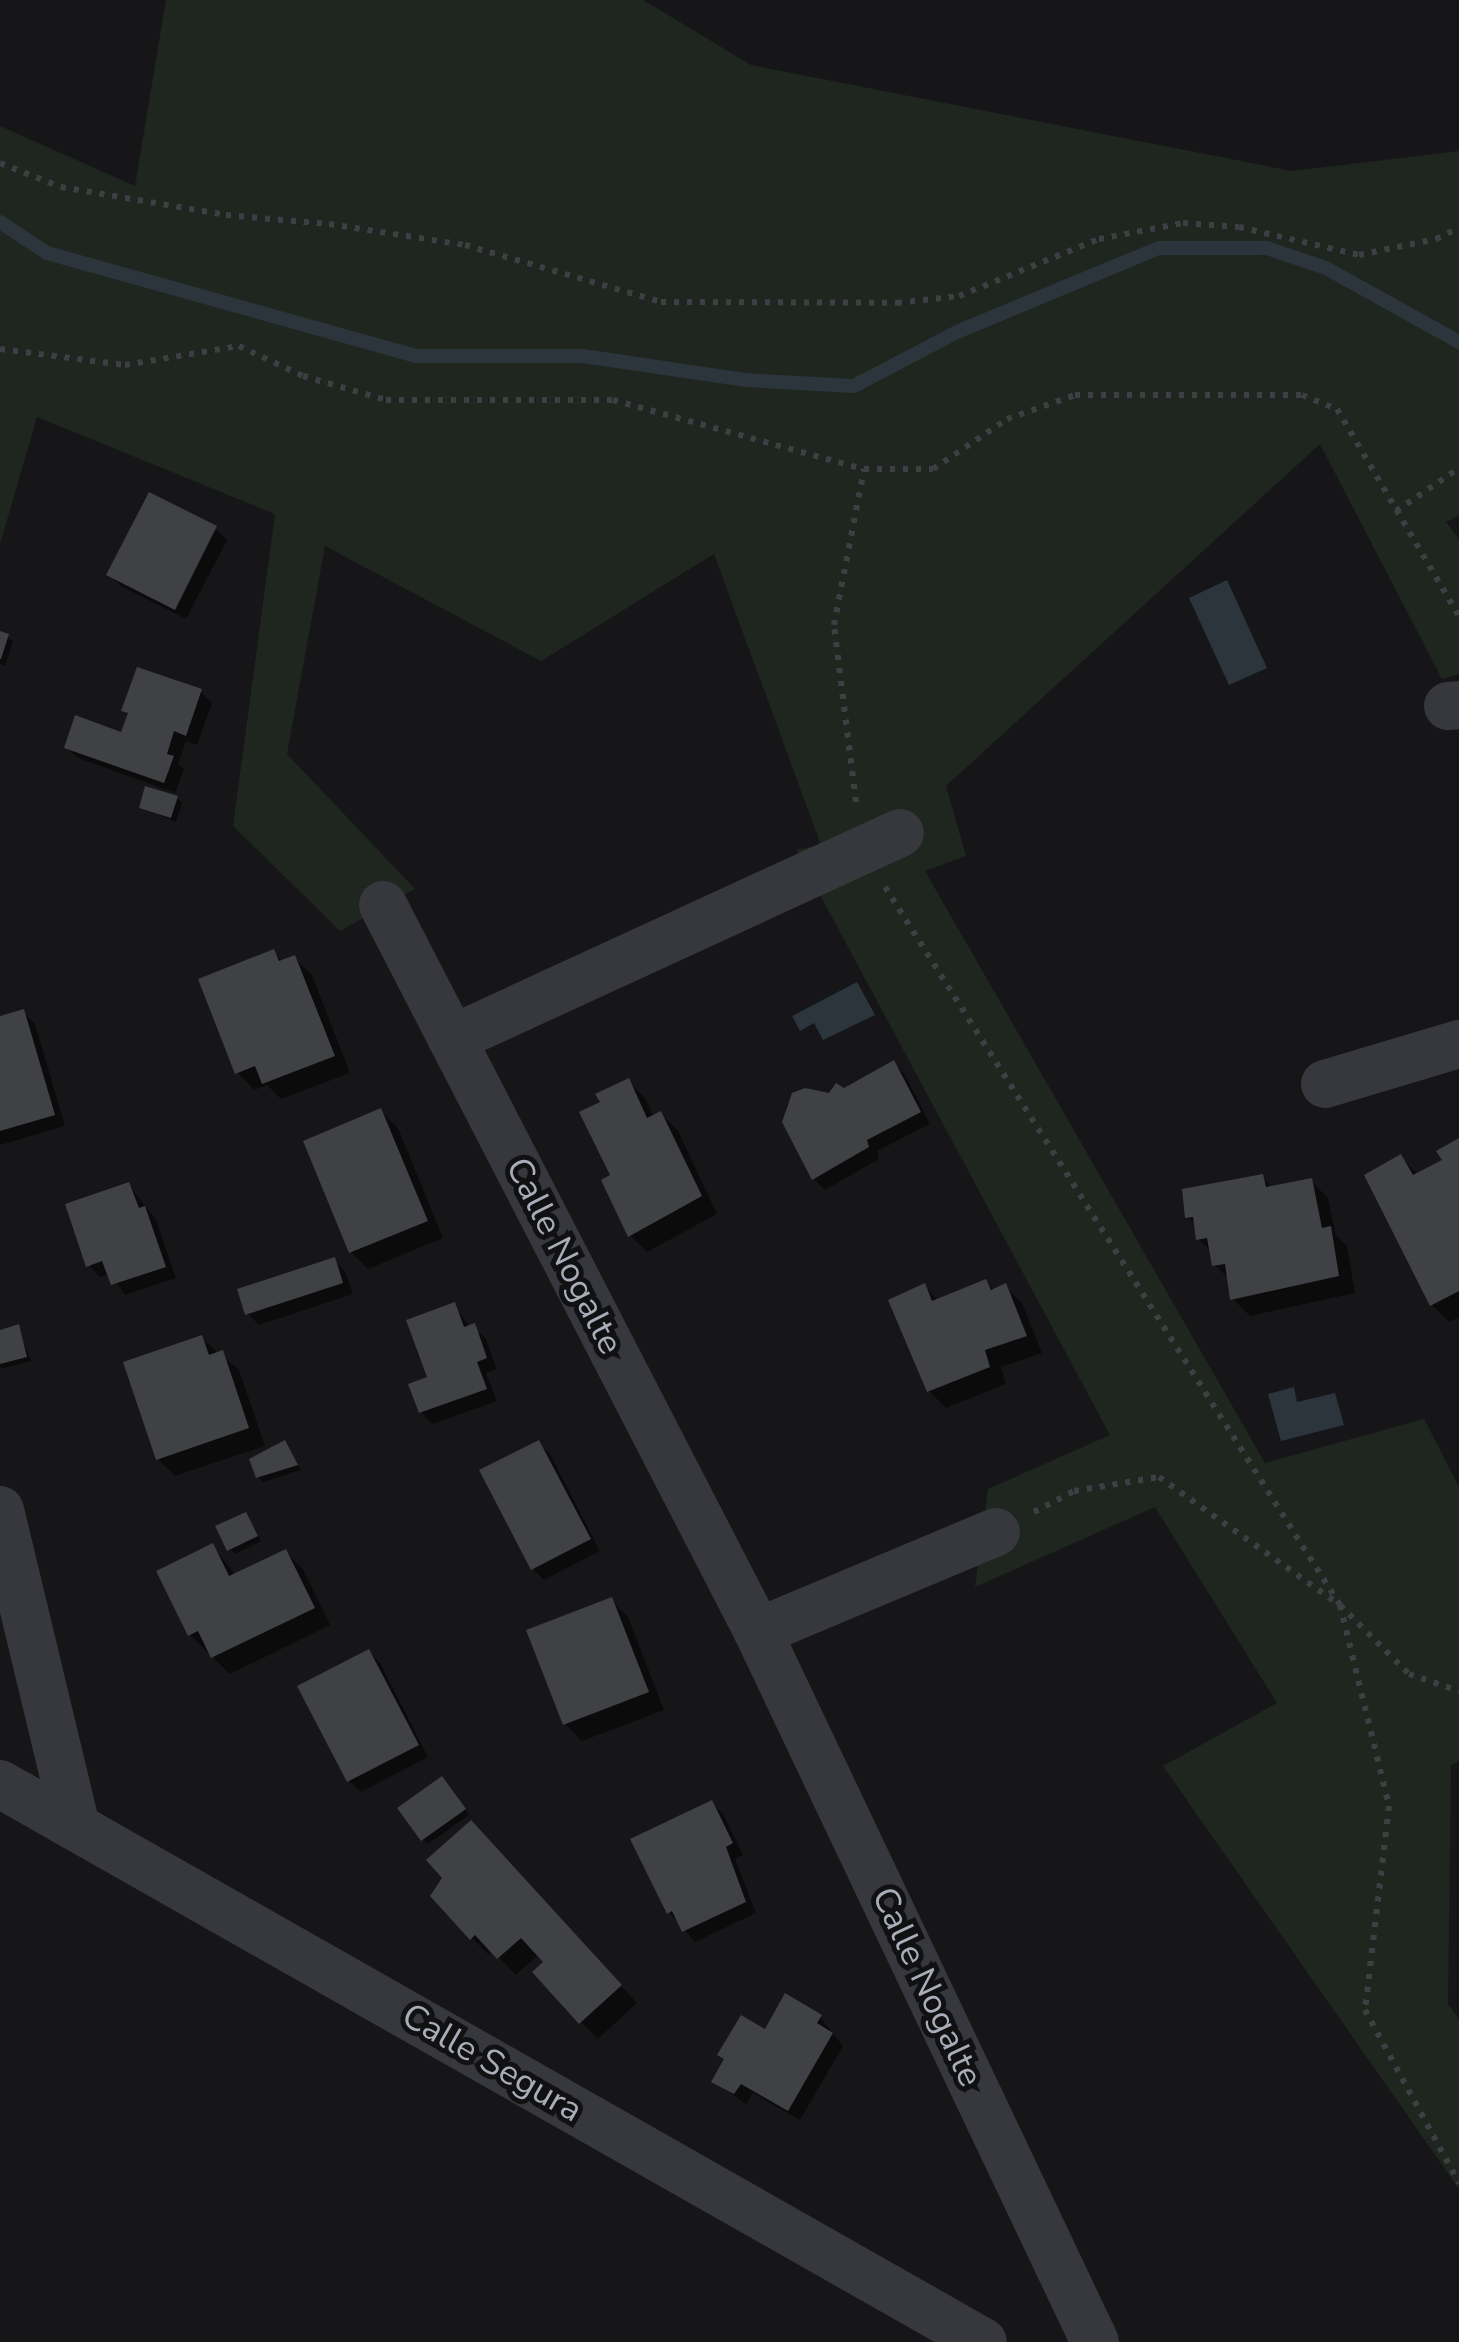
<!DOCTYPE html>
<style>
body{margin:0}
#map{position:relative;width:1459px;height:2342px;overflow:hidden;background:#161618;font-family:"Nunito Sans",sans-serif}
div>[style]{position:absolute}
.green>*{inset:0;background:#1e261f}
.water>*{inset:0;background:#2c353c}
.shadow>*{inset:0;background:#0007}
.stream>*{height:14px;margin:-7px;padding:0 7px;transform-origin:7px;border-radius:7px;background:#2c353c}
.building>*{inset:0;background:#404145}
.path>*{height:6px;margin-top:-3px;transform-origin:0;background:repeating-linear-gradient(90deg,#3d3f44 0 5px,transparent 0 13px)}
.minor>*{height:48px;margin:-24px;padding:0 24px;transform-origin:24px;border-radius:24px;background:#37383d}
span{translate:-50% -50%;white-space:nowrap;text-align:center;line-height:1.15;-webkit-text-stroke:10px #111113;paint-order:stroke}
.street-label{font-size:35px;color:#a8adb8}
</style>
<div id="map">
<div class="green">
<div style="clip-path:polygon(166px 0,643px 0,751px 65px,1292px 171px,1459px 151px,1459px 515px,1446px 522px,1459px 539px,1459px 674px,1442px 679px,1320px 444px,946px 786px,966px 856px,925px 871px,1265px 1463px,1424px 1419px,1459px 1487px,1459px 1761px,1451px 1765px,1448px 2004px,1459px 2019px,1459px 2189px,1163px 1766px,1277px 1703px,1155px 1507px,975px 1587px,988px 1489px,1110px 1435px,796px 850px,821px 845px,714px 554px,541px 661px,325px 546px,287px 754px,415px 889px,340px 931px,233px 826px,275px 514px,37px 417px,0 544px,0 126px,135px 186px)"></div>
</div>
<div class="water">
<div style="clip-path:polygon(1227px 580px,1267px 668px,1229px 685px,1189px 598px)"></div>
<div style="clip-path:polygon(857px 982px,875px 1015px,823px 1040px,814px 1023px,800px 1031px,792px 1016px)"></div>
<div style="clip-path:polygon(1294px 1387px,1297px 1402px,1335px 1393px,1344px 1425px,1281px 1441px,1268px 1394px)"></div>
</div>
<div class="shadow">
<div style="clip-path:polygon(216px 529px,227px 540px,186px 619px,121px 586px,110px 575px)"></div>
<div style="clip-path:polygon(0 633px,13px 641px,5px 666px,0 664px)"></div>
<div style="clip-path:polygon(200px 691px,212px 703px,197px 745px,186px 741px,178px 764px,184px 769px,175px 793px,78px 758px,66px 747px,123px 735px,130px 716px,124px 710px)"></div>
<div style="clip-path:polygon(177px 798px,182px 803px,176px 822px,141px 807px)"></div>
<div style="clip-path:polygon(273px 952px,283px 962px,294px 958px,312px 975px,350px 1073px,281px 1099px,267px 1085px,254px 1090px,237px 1072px)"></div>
<div style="clip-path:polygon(23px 1012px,35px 1024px,65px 1126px,0 1145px,0 1019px)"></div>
<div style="clip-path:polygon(894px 1063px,905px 1075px,930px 1124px,877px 1151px,879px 1159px,825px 1190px,814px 1179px,784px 1121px,786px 1106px,794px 1096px,830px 1096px)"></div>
<div style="clip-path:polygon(628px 1081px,645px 1098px,654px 1118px,661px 1114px,678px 1131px,717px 1214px,647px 1252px,630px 1235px,613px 1176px,603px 1103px)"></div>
<div style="clip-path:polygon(380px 1111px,398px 1128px,443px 1238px,368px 1269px,351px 1252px)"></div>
<div style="clip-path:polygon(1459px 1140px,1459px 1317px,1449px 1322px,1432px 1305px,1401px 1157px,1418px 1175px,1445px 1161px)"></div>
<div style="clip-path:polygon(1262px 1177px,1273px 1188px,1311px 1181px,1328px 1198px,1336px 1235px,1347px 1246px,1355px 1293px,1250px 1316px,1232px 1298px,1230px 1280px,1215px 1265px,1212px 1253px,1198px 1238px,1196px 1225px,1188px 1217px)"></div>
<div style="clip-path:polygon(129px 1185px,156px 1220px,176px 1278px,125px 1295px,110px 1273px,100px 1277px,89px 1265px)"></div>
<div style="clip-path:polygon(334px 1260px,345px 1271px,353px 1294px,259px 1325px,247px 1313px)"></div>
<div style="clip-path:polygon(985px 1281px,995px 1291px,1005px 1286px,1022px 1303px,1042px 1353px,1001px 1367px,1006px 1384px,946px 1408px,929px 1391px,924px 1286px,939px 1301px)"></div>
<div style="clip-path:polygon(454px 1305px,470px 1327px,485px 1337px,497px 1369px,486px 1373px,497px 1401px,432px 1424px,421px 1412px)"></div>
<div style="clip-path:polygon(18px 1327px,31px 1361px,0 1369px,0 1332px)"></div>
<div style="clip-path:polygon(201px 1338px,239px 1370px,265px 1446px,175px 1476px,158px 1459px)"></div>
<div style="clip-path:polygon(284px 1443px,301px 1470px,263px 1482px,258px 1477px)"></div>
<div style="clip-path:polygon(538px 1443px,550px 1454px,600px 1551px,544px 1580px,533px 1569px)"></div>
<div style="clip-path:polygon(246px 1515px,261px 1541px,235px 1554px,230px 1549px)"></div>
<div style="clip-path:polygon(213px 1546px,236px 1576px,285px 1552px,303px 1569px,330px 1625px,230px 1674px,190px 1635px)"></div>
<div style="clip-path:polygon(611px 1600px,628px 1617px,664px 1710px,582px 1741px,565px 1724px)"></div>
<div style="clip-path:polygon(369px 1652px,380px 1663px,428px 1757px,361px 1792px,349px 1781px,300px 1687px)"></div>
<div style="clip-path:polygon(447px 1784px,469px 1815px,428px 1844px,423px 1839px)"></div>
<div style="clip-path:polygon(712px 1803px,723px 1814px,743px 1855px,735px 1859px,756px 1913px,695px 1942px,669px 1912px)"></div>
<div style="clip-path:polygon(487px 1840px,637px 2003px,598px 2039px,581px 2022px,539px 1954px,516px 1975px,493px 1951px,489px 1955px,472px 1938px)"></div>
<div style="clip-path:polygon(820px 2017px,843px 2046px,800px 2120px,753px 2093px,746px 2104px,714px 2081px,766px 2032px)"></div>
</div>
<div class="stream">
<div style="left:0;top:222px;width:56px;rotate:33.4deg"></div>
<div style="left:47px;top:253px;width:383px;rotate:15.6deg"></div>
<div style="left:416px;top:356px;width:167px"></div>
<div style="left:583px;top:356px;width:165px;rotate:8.4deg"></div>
<div style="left:746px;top:380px;width:108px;rotate:3.2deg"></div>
<div style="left:854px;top:386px;width:116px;rotate:-27.7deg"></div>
<div style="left:957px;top:332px;width:219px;rotate:-22.6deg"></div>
<div style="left:1159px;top:248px;width:108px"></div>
<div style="left:1267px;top:248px;width:62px;rotate:18.7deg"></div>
<div style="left:1326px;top:268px;width:152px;rotate:29.1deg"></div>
</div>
<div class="building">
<div style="clip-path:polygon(149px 492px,217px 526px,175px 610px,106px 575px)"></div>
<div style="clip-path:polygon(0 631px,9px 634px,1px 659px,0 659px)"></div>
<div style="clip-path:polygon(137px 667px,202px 689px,186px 736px,174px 731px,167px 754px,174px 756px,164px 783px,64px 748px,75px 715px,121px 732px,128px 713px,121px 711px)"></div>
<div style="clip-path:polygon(145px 786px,178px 796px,171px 818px,139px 808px)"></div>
<div style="clip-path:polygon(274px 949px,279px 961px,295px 955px,335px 1056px,262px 1084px,255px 1066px,235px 1074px,198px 979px)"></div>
<div style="clip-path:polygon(24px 1009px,55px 1115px,0 1131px,0 1016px)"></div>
<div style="clip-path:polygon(894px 1060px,921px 1112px,867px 1140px,869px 1147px,812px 1180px,782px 1122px,792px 1093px,805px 1088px,829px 1093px,836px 1083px,844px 1088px)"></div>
<div style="clip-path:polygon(629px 1078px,647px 1118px,661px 1111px,702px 1196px,628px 1237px,601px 1180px,610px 1175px,579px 1112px,600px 1102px,595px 1094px)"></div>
<div style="clip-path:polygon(381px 1108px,428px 1221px,349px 1253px,303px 1141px)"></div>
<div style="clip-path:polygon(1459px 1138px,1459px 1291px,1430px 1306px,1364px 1175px,1401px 1154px,1413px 1175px,1442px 1160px,1436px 1151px)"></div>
<div style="clip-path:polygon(1263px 1174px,1266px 1187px,1312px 1178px,1322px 1228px,1331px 1226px,1339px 1276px,1230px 1300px,1225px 1264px,1212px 1266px,1207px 1238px,1196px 1240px,1193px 1217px,1185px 1218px,1182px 1189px)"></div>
<div style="clip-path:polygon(129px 1182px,139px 1208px,145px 1206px,166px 1267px,111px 1285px,102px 1261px,86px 1267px,65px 1204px)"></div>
<div style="clip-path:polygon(335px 1257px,343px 1283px,245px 1315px,237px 1289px)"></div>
<div style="clip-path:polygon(986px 1279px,991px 1290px,1006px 1283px,1027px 1336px,985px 1350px,990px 1367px,927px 1392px,888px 1300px,925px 1283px,932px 1301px)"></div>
<div style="clip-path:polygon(455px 1302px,464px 1327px,475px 1323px,487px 1358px,477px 1362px,487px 1389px,419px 1413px,408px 1384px,427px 1377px,406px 1320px)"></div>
<div style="clip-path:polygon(19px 1324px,27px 1357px,0 1364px,0 1330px)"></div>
<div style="clip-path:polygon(202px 1335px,209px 1355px,223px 1350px,249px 1428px,156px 1460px,123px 1362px)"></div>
<div style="clip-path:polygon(285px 1440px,298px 1465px,256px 1478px,249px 1459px)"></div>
<div style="clip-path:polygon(539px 1440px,591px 1539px,531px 1570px,479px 1470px)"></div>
<div style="clip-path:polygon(246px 1512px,258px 1536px,227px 1551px,215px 1526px)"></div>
<div style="clip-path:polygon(213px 1543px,229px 1576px,286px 1549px,315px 1608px,211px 1658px,198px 1631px,188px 1636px,156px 1571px)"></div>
<div style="clip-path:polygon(612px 1597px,649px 1692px,563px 1725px,526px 1630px)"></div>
<div style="clip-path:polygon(369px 1649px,419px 1745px,347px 1782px,297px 1686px)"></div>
<div style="clip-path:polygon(442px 1776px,466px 1809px,421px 1841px,397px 1808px)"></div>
<div style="clip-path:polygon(712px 1800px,733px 1843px,726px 1847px,746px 1902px,682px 1932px,672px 1911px,667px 1914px,630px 1839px)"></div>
<div style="clip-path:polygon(471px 1820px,622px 1985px,579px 2024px,532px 1972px,543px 1962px,521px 1938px,497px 1959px,475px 1935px,470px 1940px,430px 1896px,442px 1878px,426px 1860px)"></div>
<div style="clip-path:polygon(785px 1993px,822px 2015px,817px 2023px,833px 2033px,788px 2111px,741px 2084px,734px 2094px,711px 2082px,724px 2059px,717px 2055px,741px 2015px,765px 2029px)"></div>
</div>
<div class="path">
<div style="left:0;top:163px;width:66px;rotate:21.5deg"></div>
<div style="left:61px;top:187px;width:167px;rotate:9.6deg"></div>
<div style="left:226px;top:215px;width:103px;rotate:5deg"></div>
<div style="left:329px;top:224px;width:138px;rotate:8.8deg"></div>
<div style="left:465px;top:245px;width:204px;rotate:16.2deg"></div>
<div style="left:661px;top:302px;width:236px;rotate:0.2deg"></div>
<div style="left:897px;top:303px;width:62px;rotate:-6.4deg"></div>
<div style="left:959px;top:296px;width:151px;rotate:-22.2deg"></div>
<div style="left:1099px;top:239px;width:86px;rotate:-10.8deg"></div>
<div style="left:1183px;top:223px;width:56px;rotate:4.1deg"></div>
<div style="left:1239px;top:227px;width:123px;rotate:13.1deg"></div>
<div style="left:1359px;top:255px;width:79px;rotate:-11.7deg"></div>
<div style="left:1436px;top:239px;width:25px;rotate:-26deg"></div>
<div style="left:0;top:349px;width:126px;rotate:7.3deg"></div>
<div style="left:125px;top:365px;width:116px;rotate:-9.5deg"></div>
<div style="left:239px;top:346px;width:71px;rotate:25.1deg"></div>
<div style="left:303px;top:376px;width:86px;rotate:16.1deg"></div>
<div style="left:386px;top:400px;width:227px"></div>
<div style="left:613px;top:400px;width:260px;rotate:15.4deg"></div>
<div style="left:864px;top:469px;width:69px"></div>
<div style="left:933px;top:469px;width:89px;rotate:-34deg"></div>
<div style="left:1007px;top:419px;width:72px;rotate:-19.4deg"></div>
<div style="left:1075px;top:395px;width:227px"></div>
<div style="left:1302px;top:395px;width:38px;rotate:22deg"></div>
<div style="left:1337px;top:409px;width:240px;rotate:59.5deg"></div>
<div style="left:1396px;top:511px;width:76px;rotate:-34.3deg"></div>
<div style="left:856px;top:802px;width:178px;rotate:-97.1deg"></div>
<div style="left:834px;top:625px;width:159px;rotate:-79.1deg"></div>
<div style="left:885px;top:887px;width:850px;rotate:57.64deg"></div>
<div style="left:1340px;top:1605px;width:207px;rotate:76.3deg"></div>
<div style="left:1389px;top:1806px;width:205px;rotate:96.7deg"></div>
<div style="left:1365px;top:2010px;width:197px;rotate:61.5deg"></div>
<div style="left:1034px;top:1512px;width:45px;rotate:-27.7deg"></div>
<div style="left:1074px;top:1491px;width:86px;rotate:-9.4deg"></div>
<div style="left:1159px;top:1477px;width:222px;rotate:35.3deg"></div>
<div style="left:1340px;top:1605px;width:98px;rotate:45deg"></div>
<div style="left:1409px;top:1674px;width:53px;rotate:18.8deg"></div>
</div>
<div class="minor">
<div style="left:1448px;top:706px;width:11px;rotate:-5deg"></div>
<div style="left:383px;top:905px;width:818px;rotate:62.71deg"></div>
<div style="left:758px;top:1632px;width:786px;rotate:64.61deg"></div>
<div style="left:452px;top:1039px;width:493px;rotate:-24.7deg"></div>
<div style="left:1325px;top:1084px;width:140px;rotate:-16.6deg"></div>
<div style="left:0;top:1510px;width:326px;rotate:76.5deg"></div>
<div style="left:758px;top:1632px;width:258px;rotate:-22.8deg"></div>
<div style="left:0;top:1784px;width:1130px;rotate:29.58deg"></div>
</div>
<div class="street-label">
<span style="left:564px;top:1256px;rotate:63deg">Calle Nogalte</span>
<span style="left:927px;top:1987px;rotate:65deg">Calle Nogalte</span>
<span style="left:492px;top:2063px;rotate:30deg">Calle Segura</span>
</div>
</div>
